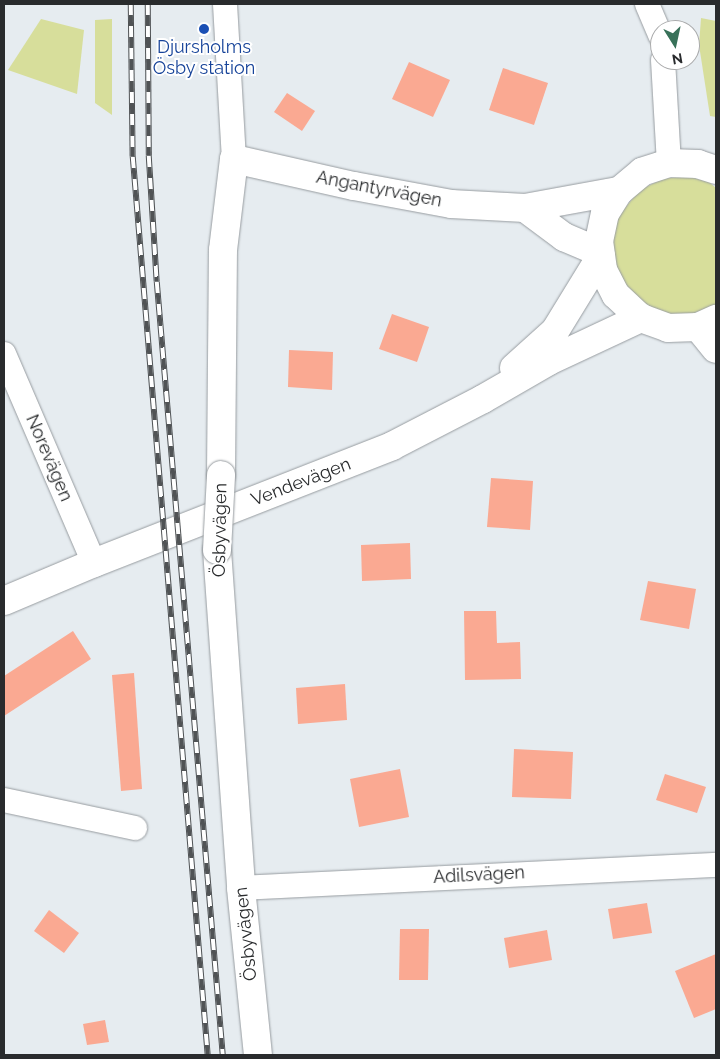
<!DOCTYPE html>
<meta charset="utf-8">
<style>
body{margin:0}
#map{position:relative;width:720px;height:1059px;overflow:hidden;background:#e6ecf0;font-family:Raleway,sans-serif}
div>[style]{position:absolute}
.green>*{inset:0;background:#d7de9b}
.building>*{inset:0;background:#faa992}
.roads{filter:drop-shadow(0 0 1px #979ca0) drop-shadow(0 0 1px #979ca0)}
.minor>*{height:24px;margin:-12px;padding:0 12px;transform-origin:12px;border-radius:12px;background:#fff}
.tertiary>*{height:28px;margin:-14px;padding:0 14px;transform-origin:14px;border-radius:14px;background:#fff}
.rail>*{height:5.5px;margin-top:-2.75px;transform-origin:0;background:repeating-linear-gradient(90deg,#fff 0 11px,#505355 0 22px);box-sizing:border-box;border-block:1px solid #505355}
.bridges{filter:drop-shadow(0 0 1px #979ca0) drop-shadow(0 0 1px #979ca0)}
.tertiary-bridge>*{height:28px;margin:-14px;padding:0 14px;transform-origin:14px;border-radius:14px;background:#fff}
.dots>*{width:14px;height:14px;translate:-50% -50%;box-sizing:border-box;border:2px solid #fff;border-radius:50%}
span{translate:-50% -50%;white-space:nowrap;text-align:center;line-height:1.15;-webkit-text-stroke:4px #fff;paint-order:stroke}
.transit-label{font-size:18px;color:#164399}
.street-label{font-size:18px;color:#292b2d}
.frame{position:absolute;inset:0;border:5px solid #292b2d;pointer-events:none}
.north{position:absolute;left:650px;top:20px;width:50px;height:50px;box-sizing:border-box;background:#fff;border:1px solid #a9aaab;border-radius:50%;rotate:170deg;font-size:14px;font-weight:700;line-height:20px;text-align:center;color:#292b2d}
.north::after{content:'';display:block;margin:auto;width:18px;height:22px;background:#387159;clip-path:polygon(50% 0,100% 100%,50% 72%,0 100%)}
</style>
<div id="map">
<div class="green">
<div style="clip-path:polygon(701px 18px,716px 21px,716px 117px,710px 116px,699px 45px)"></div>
<div style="clip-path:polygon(41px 19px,84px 30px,77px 94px,8px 70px)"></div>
<div style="clip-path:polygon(112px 19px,112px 115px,95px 103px,95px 20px)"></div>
<div style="clip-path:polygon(686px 176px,709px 182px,716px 188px,716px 305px,689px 315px,665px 314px,643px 305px,623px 286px,613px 264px,611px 240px,618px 216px,640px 190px,662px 179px)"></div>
</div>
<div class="building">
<div style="clip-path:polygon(409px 62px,450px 80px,433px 117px,392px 99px)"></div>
<div style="clip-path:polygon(503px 68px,548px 83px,534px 125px,489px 110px)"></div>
<div style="clip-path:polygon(287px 93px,315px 111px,302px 131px,274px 112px)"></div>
<div style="clip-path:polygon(392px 314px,429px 327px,417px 362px,379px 349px)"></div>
<div style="clip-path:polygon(289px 350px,333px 352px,332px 390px,288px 387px)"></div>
<div style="clip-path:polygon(491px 478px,533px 481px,530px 530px,487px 527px)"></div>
<div style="clip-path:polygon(410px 543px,411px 579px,362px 581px,361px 545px)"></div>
<div style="clip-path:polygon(648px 581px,696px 589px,689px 629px,640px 620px)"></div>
<div style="clip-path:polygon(464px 611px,496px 611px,497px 643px,520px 642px,521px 679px,465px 680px)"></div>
<div style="clip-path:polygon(73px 631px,91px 659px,4px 716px,4px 676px)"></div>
<div style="clip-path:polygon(134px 673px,142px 789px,121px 791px,112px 675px)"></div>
<div style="clip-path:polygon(345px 684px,347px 720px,298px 724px,296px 688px)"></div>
<div style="clip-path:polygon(514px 749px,573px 752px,571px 799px,512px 797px)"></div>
<div style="clip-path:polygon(400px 769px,409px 817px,359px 827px,350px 779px)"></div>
<div style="clip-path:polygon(665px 774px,706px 787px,697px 813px,656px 800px)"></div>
<div style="clip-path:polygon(647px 903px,652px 933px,613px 939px,608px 909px)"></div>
<div style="clip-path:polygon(49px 910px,79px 933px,64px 953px,34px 931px)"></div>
<div style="clip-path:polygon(400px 929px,429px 929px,428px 980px,399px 980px)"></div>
<div style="clip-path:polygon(547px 930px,552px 960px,509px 968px,504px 938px)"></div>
<div style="clip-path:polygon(716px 954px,716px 1009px,694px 1018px,675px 971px)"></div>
<div style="clip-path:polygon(105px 1020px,109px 1042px,87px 1045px,83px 1024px)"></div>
</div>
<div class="roads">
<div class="minor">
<div style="left:225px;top:4px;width:155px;rotate:86.7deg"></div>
<div style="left:647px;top:4px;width:34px;rotate:67deg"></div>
<div style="left:663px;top:60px;width:103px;rotate:86.7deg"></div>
<div style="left:4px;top:354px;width:228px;rotate:66.7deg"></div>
<div style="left:4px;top:800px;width:134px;rotate:12.1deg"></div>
<div style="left:241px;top:888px;width:476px;rotate:-2.8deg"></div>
</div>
<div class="tertiary">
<div style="left:716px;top:170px;width:19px;rotate:-162deg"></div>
<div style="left:698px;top:164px;width:29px;rotate:-178deg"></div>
<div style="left:669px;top:163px;width:28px;rotate:162deg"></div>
<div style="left:642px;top:172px;width:30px;rotate:140deg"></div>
<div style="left:619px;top:191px;width:26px;rotate:122deg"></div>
<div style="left:605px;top:213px;width:29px;rotate:102deg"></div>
<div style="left:599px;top:241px;width:29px;rotate:82deg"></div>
<div style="left:603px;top:270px;width:28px;rotate:63deg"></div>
<div style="left:616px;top:295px;width:34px;rotate:43deg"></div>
<div style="left:641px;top:318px;width:29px;rotate:20deg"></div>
<div style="left:668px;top:328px;width:30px;rotate:-2deg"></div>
<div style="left:698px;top:327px;width:20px;rotate:-24deg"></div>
<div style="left:525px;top:208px;width:49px;rotate:36.6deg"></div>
<div style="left:564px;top:237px;width:39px;rotate:23deg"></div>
<div style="left:698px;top:327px;width:28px;rotate:51deg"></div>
<div style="left:514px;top:368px;width:55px;rotate:-42.1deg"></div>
<div style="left:555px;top:331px;width:88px;rotate:-58.5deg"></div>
<div style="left:221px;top:475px;width:225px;rotate:-89.5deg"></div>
<div style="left:223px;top:250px;width:92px;rotate:-83.1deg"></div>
<div style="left:234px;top:159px;width:123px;rotate:12.7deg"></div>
<div style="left:354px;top:186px;width:99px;rotate:10.5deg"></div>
<div style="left:451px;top:204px;width:74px;rotate:3.1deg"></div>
<div style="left:525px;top:208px;width:96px;rotate:-10.3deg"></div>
<div style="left:217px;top:550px;width:339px;rotate:85.9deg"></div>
<div style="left:241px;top:888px;width:168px;rotate:84.2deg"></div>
<div style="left:4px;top:601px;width:98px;rotate:-22.9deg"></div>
<div style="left:94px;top:563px;width:320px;rotate:-21.4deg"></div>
<div style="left:392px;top:446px;width:102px;rotate:-27.3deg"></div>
<div style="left:483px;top:399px;width:76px;rotate:-29.9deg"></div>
<div style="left:549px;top:361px;width:102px;rotate:-25.1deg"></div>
</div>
</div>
<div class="rail">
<div style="left:131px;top:4px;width:153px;rotate:89.3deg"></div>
<div style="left:133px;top:157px;width:901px;rotate:85.23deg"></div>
<div style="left:148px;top:4px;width:152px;rotate:89.6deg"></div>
<div style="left:149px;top:156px;width:126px;rotate:86.4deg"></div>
<div style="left:157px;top:282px;width:776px;rotate:85.12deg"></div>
</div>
<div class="bridges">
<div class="tertiary-bridge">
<div style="left:217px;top:550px;width:75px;rotate:-86.9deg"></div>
</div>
</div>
<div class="dots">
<div style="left:204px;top:29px;background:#1a4fb4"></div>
</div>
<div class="transit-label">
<span style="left:204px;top:58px">Djursholms<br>Ösby station</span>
</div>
<div class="street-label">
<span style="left:379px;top:189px;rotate:11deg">Angantyrvägen</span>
<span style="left:49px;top:458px;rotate:67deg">Norevägen</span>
<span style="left:301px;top:482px;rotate:-21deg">Vendevägen</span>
<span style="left:220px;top:530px;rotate:-89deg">Ösbyvägen</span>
<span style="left:479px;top:875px;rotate:-3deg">Adilsvägen</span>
<span style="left:246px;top:934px;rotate:-96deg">Ösbyvägen</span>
</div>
<div class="frame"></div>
<div class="north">N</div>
</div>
